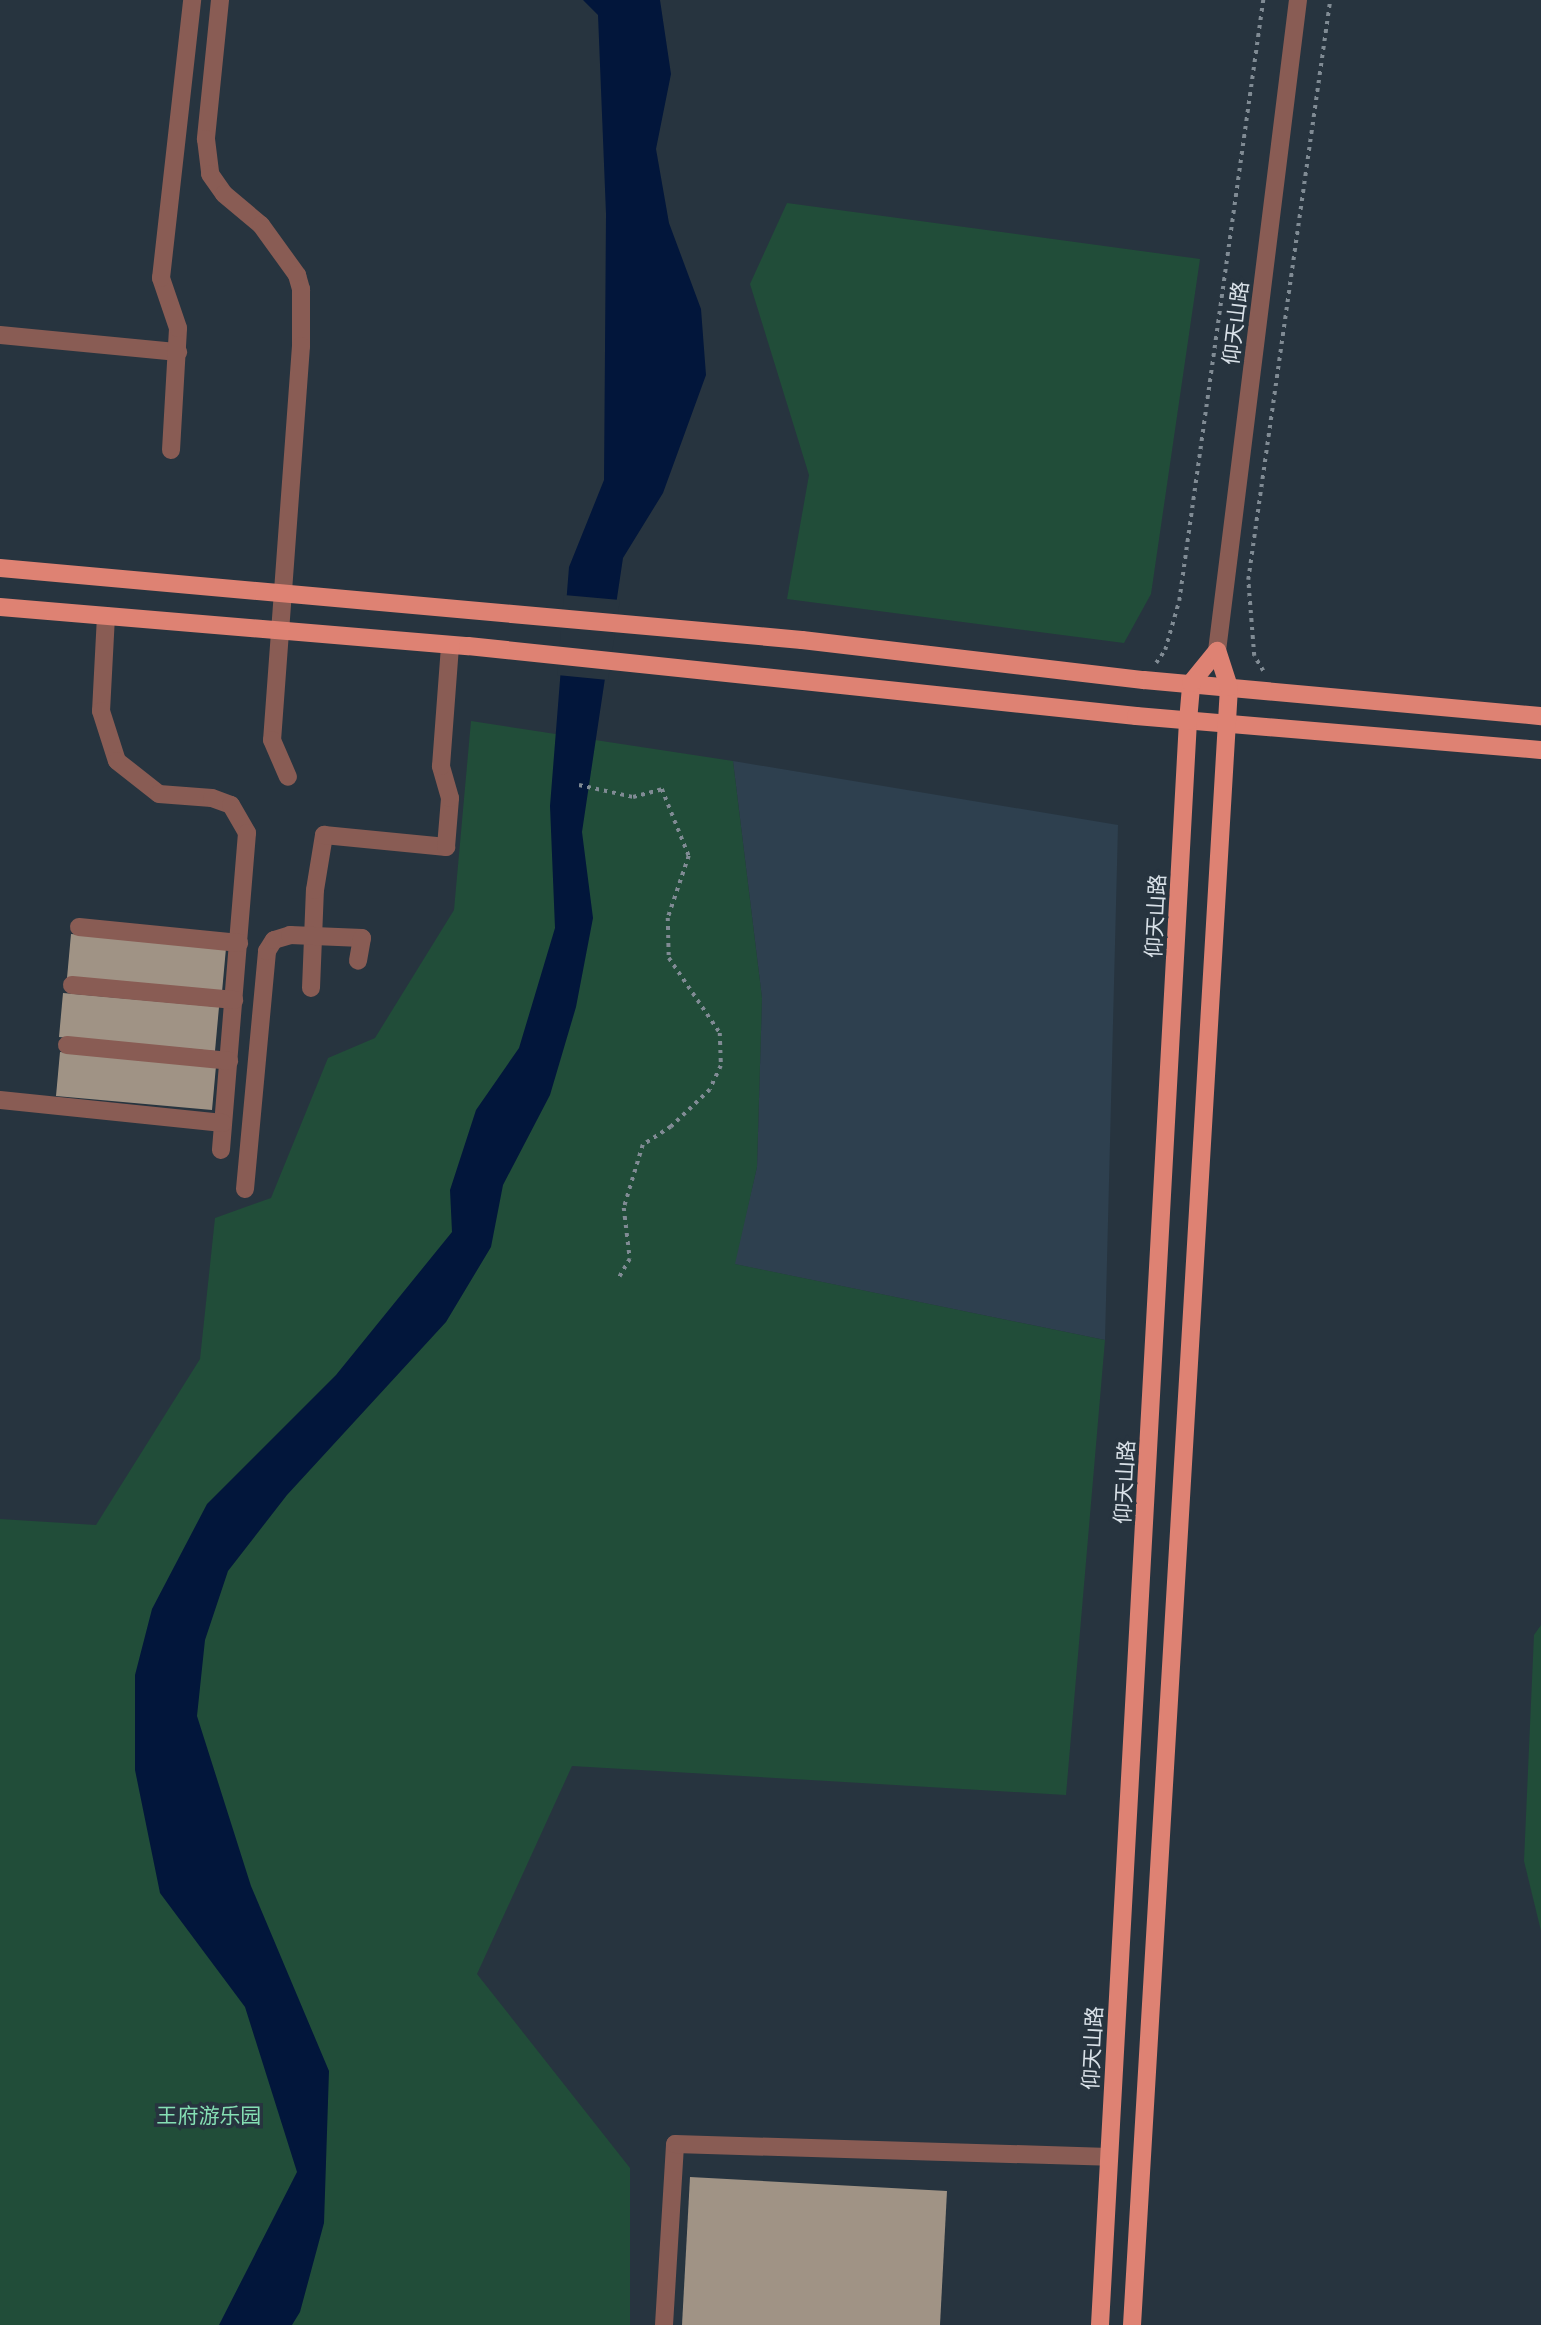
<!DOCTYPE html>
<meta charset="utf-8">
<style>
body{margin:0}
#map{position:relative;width:1541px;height:2325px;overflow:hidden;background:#27343f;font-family:Ubuntu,"Noto Sans SC",sans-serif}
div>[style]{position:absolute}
.built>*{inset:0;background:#2e404f}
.green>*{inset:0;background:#214d39}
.water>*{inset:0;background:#02163b}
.pier>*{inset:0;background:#27343f}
.building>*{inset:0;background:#a09385}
.path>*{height:3.5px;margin-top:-1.75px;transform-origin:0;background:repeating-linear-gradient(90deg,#808b94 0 3.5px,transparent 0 8.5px)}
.minor>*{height:18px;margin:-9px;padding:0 9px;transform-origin:9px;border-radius:9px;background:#895c54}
.major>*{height:18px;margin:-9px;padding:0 9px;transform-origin:9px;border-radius:9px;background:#de8273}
span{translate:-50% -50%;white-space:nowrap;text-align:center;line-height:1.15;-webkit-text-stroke:7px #27343f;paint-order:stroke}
.street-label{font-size:21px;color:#d9e1e8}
.park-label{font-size:21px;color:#85dfb4}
</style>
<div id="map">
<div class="built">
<div style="clip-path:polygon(733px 761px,1118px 825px,1105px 1340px,734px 1264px,757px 1167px,762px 998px)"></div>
</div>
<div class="green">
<div style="clip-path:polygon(787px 203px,1200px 259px,1151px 594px,1124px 643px,787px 599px,809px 475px,750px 284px)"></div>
<div style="clip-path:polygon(471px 721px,733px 761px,762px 998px,757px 1167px,735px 1264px,1105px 1340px,1066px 1795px,572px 1766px,477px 1974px,630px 2168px,630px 2325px,0 2325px,0 1519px,96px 1525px,200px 1359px,215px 1218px,271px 1198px,328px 1058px,375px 1038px,454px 910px)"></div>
<div style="clip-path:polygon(1541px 1625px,1541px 1931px,1524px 1861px,1534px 1635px)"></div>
</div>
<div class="water">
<div style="clip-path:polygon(583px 0,660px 0,671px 74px,656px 149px,669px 223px,701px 309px,706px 375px,663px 493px,623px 558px,582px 832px,593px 918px,576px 1007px,550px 1095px,503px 1185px,491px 1247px,446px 1322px,287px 1495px,228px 1571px,205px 1640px,197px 1716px,251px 1886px,329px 2071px,324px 2223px,300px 2312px,292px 2325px,219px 2325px,297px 2172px,245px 2007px,160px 1893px,135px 1770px,135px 1675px,152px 1609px,207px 1504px,336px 1375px,452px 1232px,450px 1190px,476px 1110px,519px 1048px,555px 928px,550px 806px,569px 567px,604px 480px,606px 214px,598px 15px)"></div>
</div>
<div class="pier">
<div style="clip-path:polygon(564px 595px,620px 600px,608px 680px,557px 675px)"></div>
</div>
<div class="building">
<div style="clip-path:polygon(71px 934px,226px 948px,222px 992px,67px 978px)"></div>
<div style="clip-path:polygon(63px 993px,219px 1007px,215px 1051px,59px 1037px)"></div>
<div style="clip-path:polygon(60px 1052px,216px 1066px,212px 1110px,56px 1096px)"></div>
<div style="clip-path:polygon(690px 2177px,947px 2191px,940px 2325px,682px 2325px)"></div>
</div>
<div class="path">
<div style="left:1156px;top:663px;width:16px;rotate:-55deg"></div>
<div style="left:1165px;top:650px;width:51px;rotate:-74.1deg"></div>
<div style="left:1179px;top:601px;width:607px;rotate:-82.04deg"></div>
<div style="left:1263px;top:671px;width:17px;rotate:-121deg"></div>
<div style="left:1254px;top:656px;width:76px;rotate:-94.5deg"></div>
<div style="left:1248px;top:580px;width:586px;rotate:-81.95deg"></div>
<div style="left:579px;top:785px;width:55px;rotate:12.5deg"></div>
<div style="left:633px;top:797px;width:30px;rotate:-15deg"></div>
<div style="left:662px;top:789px;width:72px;rotate:68.1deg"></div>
<div style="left:689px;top:856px;width:65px;rotate:108.7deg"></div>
<div style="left:668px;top:918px;width:40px;rotate:88.6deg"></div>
<div style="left:669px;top:958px;width:91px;rotate:55.8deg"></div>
<div style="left:720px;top:1033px;width:33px;rotate:88deg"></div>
<div style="left:721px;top:1066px;width:26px;rotate:115deg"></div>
<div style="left:710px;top:1090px;width:54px;rotate:136.5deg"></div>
<div style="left:671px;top:1127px;width:33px;rotate:147deg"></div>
<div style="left:643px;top:1145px;width:66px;rotate:106.8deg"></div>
<div style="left:624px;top:1208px;width:51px;rotate:83.3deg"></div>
<div style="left:630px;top:1259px;width:24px;rotate:120deg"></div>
</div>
<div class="minor">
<div style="left:220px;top:0;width:140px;rotate:95.8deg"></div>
<div style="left:206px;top:139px;width:35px;rotate:83deg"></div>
<div style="left:210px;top:174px;width:24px;rotate:55deg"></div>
<div style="left:224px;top:194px;width:48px;rotate:40deg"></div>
<div style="left:261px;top:225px;width:62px;rotate:54.2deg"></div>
<div style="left:297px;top:275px;width:15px;rotate:74deg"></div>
<div style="left:301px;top:289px;width:57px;rotate:90deg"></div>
<div style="left:301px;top:346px;width:395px;rotate:94.2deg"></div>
<div style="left:272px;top:740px;width:40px;rotate:66.6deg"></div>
<div style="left:0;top:335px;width:179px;rotate:5.5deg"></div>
<div style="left:171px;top:450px;width:122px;rotate:-86.7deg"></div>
<div style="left:178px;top:328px;width:53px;rotate:-108.8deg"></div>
<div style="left:161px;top:278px;width:280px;rotate:-83.6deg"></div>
<div style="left:106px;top:616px;width:95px;rotate:93deg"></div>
<div style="left:101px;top:711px;width:52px;rotate:72.3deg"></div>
<div style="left:117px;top:761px;width:53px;rotate:38.2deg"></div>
<div style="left:159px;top:794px;width:53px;rotate:4.3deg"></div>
<div style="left:212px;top:798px;width:20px;rotate:20deg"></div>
<div style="left:231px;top:805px;width:32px;rotate:60deg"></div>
<div style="left:247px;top:833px;width:318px;rotate:94.7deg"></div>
<div style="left:1217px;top:651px;width:656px;rotate:-82.91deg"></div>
<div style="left:79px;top:927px;width:161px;rotate:5.7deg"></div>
<div style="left:72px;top:985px;width:163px;rotate:5.3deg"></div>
<div style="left:311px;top:988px;width:98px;rotate:-87.7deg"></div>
<div style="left:315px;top:890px;width:56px;rotate:-80.7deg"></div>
<div style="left:324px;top:835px;width:123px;rotate:5.6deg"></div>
<div style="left:446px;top:847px;width:49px;rotate:-85.3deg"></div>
<div style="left:450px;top:798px;width:33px;rotate:-106deg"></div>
<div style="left:441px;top:766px;width:121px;rotate:-85.7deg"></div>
<div style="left:67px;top:1045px;width:163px;rotate:5.6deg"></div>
<div style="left:0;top:1100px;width:224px;rotate:5.9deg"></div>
<div style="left:245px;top:1189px;width:239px;rotate:-84.7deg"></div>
<div style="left:267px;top:951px;width:13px;rotate:-58deg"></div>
<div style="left:274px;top:940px;width:17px;rotate:-17deg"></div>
<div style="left:290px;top:935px;width:72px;rotate:2.4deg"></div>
<div style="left:362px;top:938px;width:23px;rotate:100deg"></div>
<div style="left:664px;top:2325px;width:181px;rotate:-86.5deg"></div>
<div style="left:675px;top:2144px;width:434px;rotate:1.7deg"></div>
</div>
<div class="major">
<div style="left:0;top:568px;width:805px;rotate:5.13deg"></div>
<div style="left:802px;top:640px;width:344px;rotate:6.7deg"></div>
<div style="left:1144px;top:680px;width:399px;rotate:5.2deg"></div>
<div style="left:0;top:607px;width:470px;rotate:4.8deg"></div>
<div style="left:468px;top:646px;width:672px;rotate:5.98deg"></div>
<div style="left:1136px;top:716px;width:406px;rotate:4.8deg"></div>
<div style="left:1100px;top:2325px;width:1606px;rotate:-86.86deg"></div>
<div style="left:1188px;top:721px;width:38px;rotate:-85deg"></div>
<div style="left:1191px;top:683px;width:41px;rotate:-50.9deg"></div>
<div style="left:1132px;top:2325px;width:1641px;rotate:-86.61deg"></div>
<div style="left:1229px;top:687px;width:38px;rotate:-108deg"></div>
</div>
<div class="street-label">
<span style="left:1235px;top:323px;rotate:-83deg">仰天山路</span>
<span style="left:1155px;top:916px;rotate:-87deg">仰天山路</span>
<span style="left:1124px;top:1482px;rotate:-87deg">仰天山路</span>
<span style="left:1092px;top:2048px;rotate:-87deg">仰天山路</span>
</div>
<div class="park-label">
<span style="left:209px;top:2115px">王府游乐园</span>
</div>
</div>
